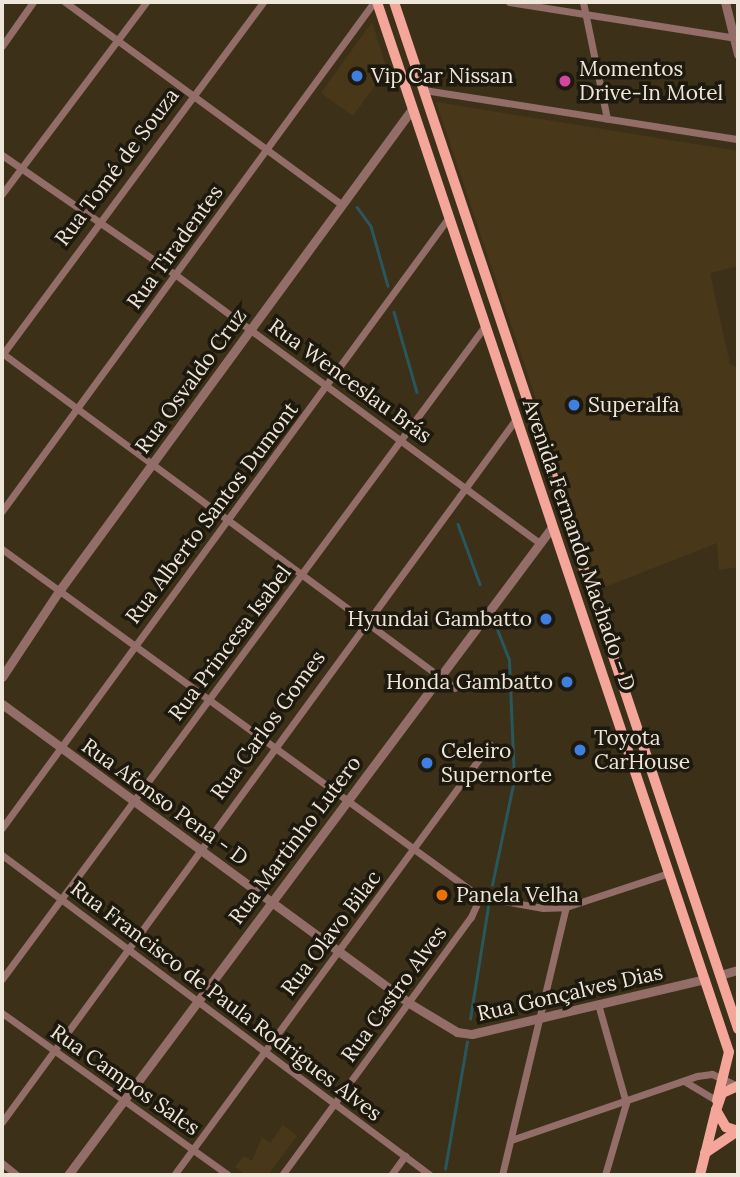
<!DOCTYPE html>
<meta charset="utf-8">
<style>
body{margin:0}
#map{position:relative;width:740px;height:1177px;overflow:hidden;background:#3c3018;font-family:Lora,serif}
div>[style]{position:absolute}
.built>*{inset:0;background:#483819}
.stream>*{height:2.5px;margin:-1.25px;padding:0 1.25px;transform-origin:1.25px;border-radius:1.25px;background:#29575d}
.minor>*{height:7px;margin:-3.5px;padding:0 3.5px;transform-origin:3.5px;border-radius:3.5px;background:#936d67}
.tertiary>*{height:9px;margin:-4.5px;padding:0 4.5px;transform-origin:4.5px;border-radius:4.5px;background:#936d67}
.primary>*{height:10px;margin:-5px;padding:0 5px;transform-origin:5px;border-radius:5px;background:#f4a69a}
.dots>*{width:19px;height:19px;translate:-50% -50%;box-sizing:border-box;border:4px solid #1e190e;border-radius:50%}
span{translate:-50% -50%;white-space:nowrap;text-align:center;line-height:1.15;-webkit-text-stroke:7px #1e190e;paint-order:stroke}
.poi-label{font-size:21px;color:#eee6d8}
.left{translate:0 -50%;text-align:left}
.right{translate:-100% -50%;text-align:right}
.street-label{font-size:21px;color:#eee6d8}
.frame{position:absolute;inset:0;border:4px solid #eee6d8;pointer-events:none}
</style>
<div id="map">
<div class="built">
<div style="clip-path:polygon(372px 22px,387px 69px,353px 116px,321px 93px)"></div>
<div style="clip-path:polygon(436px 102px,738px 151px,738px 266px,710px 273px,730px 364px,738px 368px,738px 567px,719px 570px,717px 543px,600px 589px)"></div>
<div style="clip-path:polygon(283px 1125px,297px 1136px,268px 1175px,246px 1175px,235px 1167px,244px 1156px,252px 1161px,262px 1137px,270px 1143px)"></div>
</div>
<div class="stream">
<div style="left:357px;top:207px;width:24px;rotate:54deg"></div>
<div style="left:371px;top:226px;width:62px;rotate:74.2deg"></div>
<div style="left:394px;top:312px;width:83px;rotate:74deg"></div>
<div style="left:458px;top:524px;width:64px;rotate:69.9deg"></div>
<div style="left:492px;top:885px;width:107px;rotate:-78.2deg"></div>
<div style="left:514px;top:780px;width:120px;rotate:-92.4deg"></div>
<div style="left:509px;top:660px;width:41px;rotate:-111.5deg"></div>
<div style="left:470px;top:1019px;width:114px;rotate:-80.9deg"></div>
<div style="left:445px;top:1169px;width:129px;rotate:-80.2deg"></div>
</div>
<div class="minor">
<div style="left:65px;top:2px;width:343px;rotate:36.2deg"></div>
<div style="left:509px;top:2px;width:230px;rotate:9deg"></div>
<div style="left:583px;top:2px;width:119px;rotate:78.4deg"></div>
<div style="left:2px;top:46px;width:54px;rotate:-54.8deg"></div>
<div style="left:424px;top:90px;width:318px;rotate:8.9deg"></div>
<div style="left:2px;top:155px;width:211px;rotate:34.6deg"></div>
<div style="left:176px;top:275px;width:450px;rotate:36.4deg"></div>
<div style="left:2px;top:194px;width:240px;rotate:-53.1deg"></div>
<div style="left:2px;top:353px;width:563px;rotate:36.48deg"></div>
<div style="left:2px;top:355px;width:439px;rotate:-53.5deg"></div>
<div style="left:2px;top:511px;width:630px;rotate:-53.84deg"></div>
<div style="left:2px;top:549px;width:591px;rotate:36.06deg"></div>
<div style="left:480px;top:897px;width:64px;rotate:9.9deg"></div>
<div style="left:543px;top:908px;width:23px;rotate:-2deg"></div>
<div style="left:566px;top:907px;width:108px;rotate:-18.3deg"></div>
<div style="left:2px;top:828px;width:757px;rotate:-53.81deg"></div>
<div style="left:2px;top:855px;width:534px;rotate:36.78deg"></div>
<div style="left:2px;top:979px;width:812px;rotate:-53.51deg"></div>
<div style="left:598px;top:1004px;width:103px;rotate:74.2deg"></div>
<div style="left:626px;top:1103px;width:75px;rotate:106.3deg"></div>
<div style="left:2px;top:1013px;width:278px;rotate:35.6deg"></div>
<div style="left:684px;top:1081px;width:39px;rotate:31deg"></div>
<div style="left:2px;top:1122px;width:871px;rotate:-53.83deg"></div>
<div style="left:511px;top:1140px;width:197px;rotate:-19deg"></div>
<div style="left:697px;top:1076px;width:15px;rotate:-8deg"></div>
<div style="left:712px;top:1074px;width:29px;rotate:25deg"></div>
<div style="left:2px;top:1163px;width:19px;rotate:39deg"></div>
<div style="left:174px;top:1175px;width:534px;rotate:-53.75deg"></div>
<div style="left:282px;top:1175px;width:320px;rotate:-53.8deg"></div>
<div style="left:471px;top:917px;width:22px;rotate:-66deg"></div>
<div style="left:391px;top:1175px;width:24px;rotate:-54deg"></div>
<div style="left:502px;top:1175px;width:276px;rotate:-76.6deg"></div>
</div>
<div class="tertiary">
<div style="left:725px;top:2px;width:54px;rotate:76deg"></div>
<div style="left:2px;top:677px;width:103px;rotate:-56.5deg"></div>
<div style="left:59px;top:591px;width:597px;rotate:-53.78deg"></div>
<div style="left:2px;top:704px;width:505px;rotate:36.3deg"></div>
<div style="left:409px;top:1003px;width:56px;rotate:31.1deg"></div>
<div style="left:457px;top:1032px;width:15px;rotate:8deg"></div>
<div style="left:472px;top:1034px;width:239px;rotate:-13.3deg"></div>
<div style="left:720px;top:975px;width:19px;rotate:-16deg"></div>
<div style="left:68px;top:1175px;width:809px;rotate:-53.24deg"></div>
</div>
<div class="primary">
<div style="left:377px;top:2px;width:1107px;rotate:71.47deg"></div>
<div style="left:729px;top:1052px;width:50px;rotate:103.8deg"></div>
<div style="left:394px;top:2px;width:1083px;rotate:71.48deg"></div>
<div style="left:738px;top:1086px;width:17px;rotate:156deg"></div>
<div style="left:722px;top:1093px;width:18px;rotate:109deg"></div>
<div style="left:716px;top:1110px;width:20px;rotate:60deg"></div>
<div style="left:726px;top:1127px;width:13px;rotate:18deg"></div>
<div style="left:705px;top:1153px;width:40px;rotate:-34deg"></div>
<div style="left:700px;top:1175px;width:67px;rotate:-76.2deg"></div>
</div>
<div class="dots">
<div style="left:357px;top:76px;background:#3f7fe0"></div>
<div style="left:565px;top:81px;background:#d1479c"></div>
<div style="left:574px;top:405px;background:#3f7fe0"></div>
<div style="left:546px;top:619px;background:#3f7fe0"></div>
<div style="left:567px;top:682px;background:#3f7fe0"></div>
<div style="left:580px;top:750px;background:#3f7fe0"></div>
<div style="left:427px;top:763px;background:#3f7fe0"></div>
<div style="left:442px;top:895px;background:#e8710a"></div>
</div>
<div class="poi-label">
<span class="left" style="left:579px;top:81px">Momentos<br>Drive-In Motel</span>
<span class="left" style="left:371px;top:76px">Vip Car Nissan</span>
<span class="left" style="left:588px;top:405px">Superalfa</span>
<span class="right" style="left:532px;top:619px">Hyundai Gambatto</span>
<span class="right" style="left:553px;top:682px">Honda Gambatto</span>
<span class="left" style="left:594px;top:750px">Toyota<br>CarHouse</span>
<span class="left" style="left:441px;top:763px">Celeiro<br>Supernorte</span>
<span class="left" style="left:456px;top:895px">Panela Velha</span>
</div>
<div class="street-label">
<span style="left:117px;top:167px;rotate:-53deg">Rua Tomé de Souza</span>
<span style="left:175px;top:247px;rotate:-54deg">Rua Tiradentes</span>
<span style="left:191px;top:381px;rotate:-54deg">Rua Osvaldo Cruz</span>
<span style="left:350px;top:381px;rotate:36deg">Rua Wenceslau Brás</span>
<span style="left:212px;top:513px;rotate:-53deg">Rua Alberto Santos Dumont</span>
<span style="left:579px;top:545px;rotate:71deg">Avenida Fernando Machado - D</span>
<span style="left:230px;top:643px;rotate:-53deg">Rua Princesa Isabel</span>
<span style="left:268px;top:725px;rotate:-54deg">Rua Carlos Gomes</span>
<span style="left:165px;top:802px;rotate:36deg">Rua Afonso Pena - D</span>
<span style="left:295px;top:840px;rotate:-53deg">Rua Martinho Lutero</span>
<span style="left:331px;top:933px;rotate:-53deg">Rua Olavo Bilac</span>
<span style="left:570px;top:993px;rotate:-13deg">Rua Gonçalves Dias</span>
<span style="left:394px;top:994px;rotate:-54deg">Rua Castro Alves</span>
<span style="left:226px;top:1001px;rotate:37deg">Rua Francisco de Paula Rodrigues Alves</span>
<span style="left:125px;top:1080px;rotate:35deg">Rua Campos Sales</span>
</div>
<div class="frame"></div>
</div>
